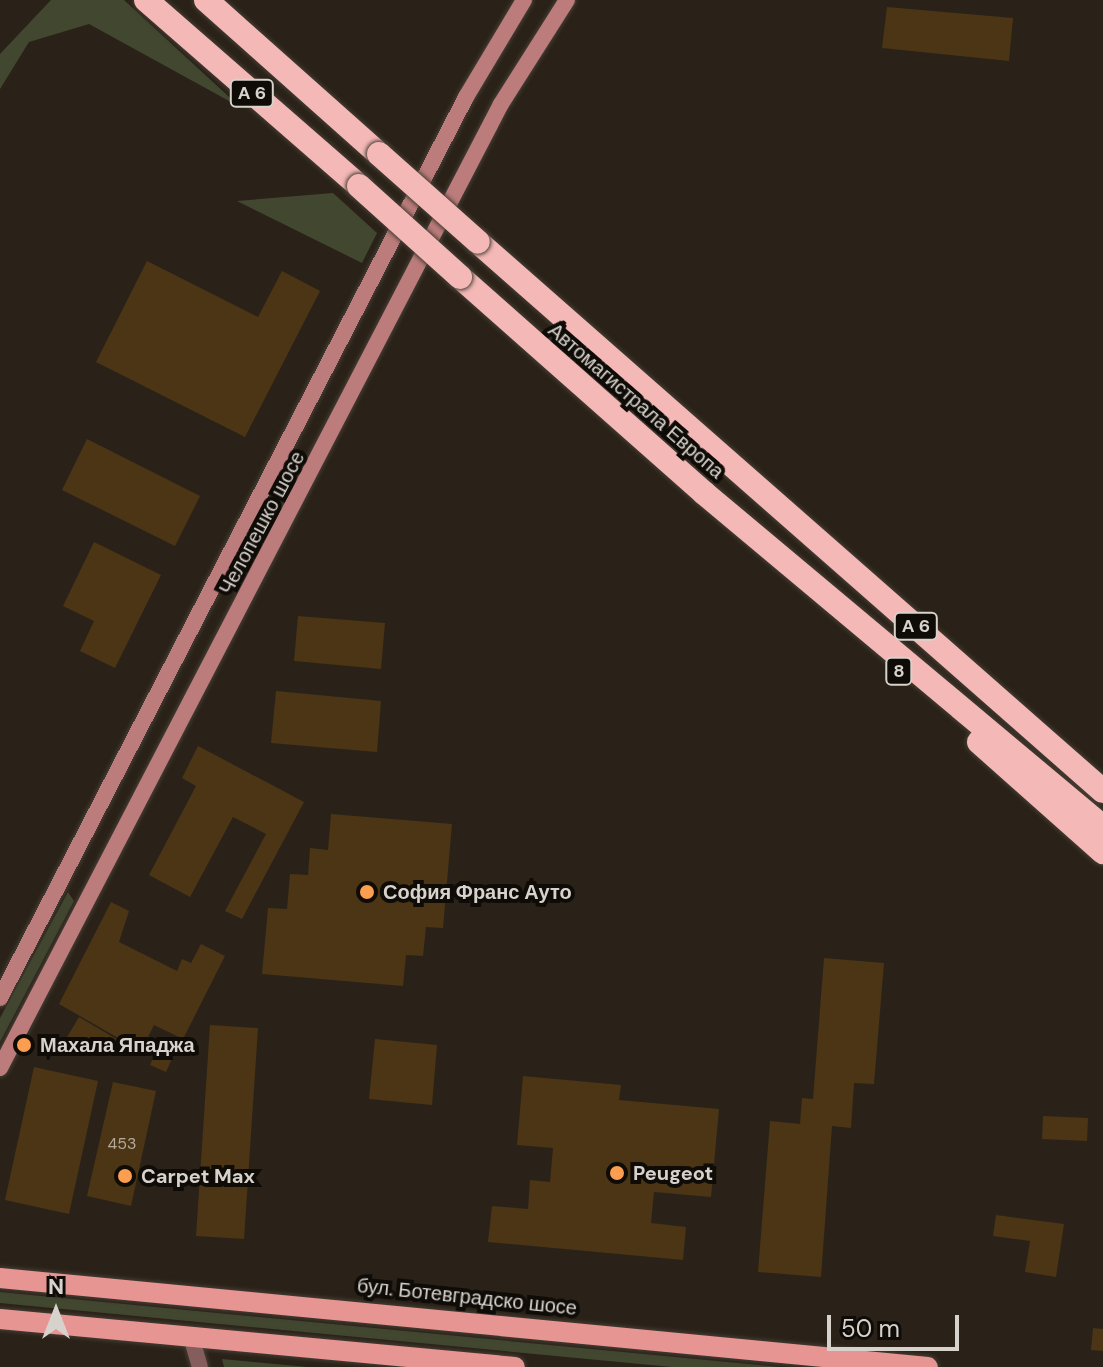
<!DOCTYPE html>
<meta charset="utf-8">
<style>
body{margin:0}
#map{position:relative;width:1103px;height:1367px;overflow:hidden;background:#2a2218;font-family:"DM Sans",sans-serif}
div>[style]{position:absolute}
.green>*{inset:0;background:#424730}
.building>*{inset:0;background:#4b3515}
.roads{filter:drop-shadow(0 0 2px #463e35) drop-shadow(0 0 2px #463e35)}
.minor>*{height:16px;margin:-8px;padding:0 8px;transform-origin:8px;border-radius:8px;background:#845d5c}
.secondary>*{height:16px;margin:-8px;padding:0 8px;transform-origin:8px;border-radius:8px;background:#bc7c7b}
.primary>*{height:20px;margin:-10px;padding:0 10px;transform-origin:10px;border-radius:10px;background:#e69593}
.motorway>*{height:24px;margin:-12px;padding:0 12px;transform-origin:12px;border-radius:12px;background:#f4b8b7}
.bridges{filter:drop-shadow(0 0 2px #463e35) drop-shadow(0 0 2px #463e35)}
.motorway-bridge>*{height:24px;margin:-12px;padding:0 12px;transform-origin:12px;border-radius:12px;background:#f4b8b7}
.dots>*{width:22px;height:22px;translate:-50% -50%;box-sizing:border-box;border:4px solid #0f0c08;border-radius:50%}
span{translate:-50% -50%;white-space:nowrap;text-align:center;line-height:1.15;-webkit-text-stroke:8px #0f0c08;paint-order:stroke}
.number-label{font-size:16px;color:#b4ab9e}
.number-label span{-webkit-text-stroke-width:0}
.shield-label span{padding:2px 6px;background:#0f0c08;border:2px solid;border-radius:6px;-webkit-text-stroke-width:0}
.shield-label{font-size:18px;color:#d7d2cc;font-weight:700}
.street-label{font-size:20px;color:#d7d2cc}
.poi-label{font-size:20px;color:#d7d2cc;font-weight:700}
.left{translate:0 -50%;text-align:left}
.north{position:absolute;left:16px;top:1271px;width:80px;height:80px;-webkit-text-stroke:6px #0f0c08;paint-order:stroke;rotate:0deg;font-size:22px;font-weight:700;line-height:32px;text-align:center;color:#d7d2cc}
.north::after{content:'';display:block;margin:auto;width:28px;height:36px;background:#d7d2cc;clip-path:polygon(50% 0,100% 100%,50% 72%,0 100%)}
.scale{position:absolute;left:827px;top:1315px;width:132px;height:36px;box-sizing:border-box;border:4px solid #d7d2cc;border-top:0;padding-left:10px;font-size:24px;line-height:28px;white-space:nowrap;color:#d7d2cc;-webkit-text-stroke:6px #0f0c08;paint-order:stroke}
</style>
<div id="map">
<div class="green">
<div style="clip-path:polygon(51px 0,124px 0,240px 107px,89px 24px,29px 42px,0 89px,0 54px)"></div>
<div style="clip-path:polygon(333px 193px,377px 233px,362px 263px,237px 201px)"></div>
<div style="clip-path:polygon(68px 892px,74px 901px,0 1042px,0 1018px)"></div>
<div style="clip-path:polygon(0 1292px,779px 1367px,672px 1367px,0 1303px)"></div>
<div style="clip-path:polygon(222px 1359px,307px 1367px,224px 1367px)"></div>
</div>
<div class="building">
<div style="clip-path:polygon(887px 7px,1013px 18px,1009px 61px,882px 48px)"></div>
<div style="clip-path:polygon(147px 261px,258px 317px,282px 271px,320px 291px,245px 437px,96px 362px)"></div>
<div style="clip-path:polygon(87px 439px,200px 496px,175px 546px,62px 490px)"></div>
<div style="clip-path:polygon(94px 542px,161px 575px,115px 668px,80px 651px,94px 621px,63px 606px)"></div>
<div style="clip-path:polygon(298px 616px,385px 623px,381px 669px,294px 661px)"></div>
<div style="clip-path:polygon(276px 691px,381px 701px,377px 752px,271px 743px)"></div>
<div style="clip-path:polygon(198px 746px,304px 802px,242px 919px,225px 911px,266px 834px,233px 817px,190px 897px,149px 875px,196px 786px,182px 778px)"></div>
<div style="clip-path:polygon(331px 814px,452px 824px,443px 928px,426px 927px,423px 956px,406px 955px,403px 986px,262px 974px,268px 908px,287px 909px,290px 874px,308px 875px,310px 848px,328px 850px)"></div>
<div style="clip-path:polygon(111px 902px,129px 911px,119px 942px,177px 971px,182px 959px,191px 963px,201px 944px,225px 956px,183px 1039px,154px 1025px,141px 1051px,59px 1004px)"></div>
<div style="clip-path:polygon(824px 958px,884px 963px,874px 1084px,854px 1083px,851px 1128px,832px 1126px,821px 1277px,758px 1272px,770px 1121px,800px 1124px,802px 1098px,813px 1099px)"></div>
<div style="clip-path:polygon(79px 1017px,118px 1040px,111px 1052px,90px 1040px,81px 1055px,63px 1044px)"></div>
<div style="clip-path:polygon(210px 1025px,258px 1028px,244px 1239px,196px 1236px)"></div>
<div style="clip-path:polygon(375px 1039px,437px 1045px,432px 1105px,369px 1099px)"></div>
<div style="clip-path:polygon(158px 1047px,174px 1054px,166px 1072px,150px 1065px)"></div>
<div style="clip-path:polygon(34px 1067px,98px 1081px,69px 1214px,5px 1200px)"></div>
<div style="clip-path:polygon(523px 1076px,621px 1085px,619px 1100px,719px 1109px,711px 1197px,654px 1192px,651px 1223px,686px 1227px,683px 1260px,488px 1242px,492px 1206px,528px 1209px,530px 1180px,550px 1182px,553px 1148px,517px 1145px)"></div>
<div style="clip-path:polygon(113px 1082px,156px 1091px,131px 1206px,87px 1196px)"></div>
<div style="clip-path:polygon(1043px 1116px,1088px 1118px,1087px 1141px,1042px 1139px)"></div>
<div style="clip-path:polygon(996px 1215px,1064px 1224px,1056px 1277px,1025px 1272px,1030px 1241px,993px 1236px)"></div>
<div style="clip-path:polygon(1093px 1328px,1103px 1329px,1103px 1351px,1091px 1350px)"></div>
</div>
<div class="roads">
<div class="minor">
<div style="left:191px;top:1336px;width:32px;rotate:74deg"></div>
</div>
<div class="secondary">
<div style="left:0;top:998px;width:1014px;rotate:-62.65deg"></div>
<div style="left:466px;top:97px;width:113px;rotate:-59.1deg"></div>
<div style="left:0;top:1068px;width:1086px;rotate:-62.54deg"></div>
<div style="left:501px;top:104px;width:123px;rotate:-57.6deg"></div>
</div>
<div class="primary">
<div style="left:0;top:1278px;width:932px;rotate:5.48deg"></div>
<div style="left:0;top:1319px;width:517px;rotate:5.32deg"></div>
</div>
<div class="motorway">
<div style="left:146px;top:0;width:283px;rotate:41.1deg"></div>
<div style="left:206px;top:0;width:232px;rotate:41.7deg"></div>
<div style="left:478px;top:242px;width:832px;rotate:41.3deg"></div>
<div style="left:460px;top:277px;width:326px;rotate:41.5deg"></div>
<div style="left:704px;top:493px;width:520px;rotate:39.93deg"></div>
<div style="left:979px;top:742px;width:166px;rotate:41.6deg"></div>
</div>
</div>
<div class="bridges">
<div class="motorway-bridge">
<div style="left:379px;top:154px;width:132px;rotate:41.6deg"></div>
<div style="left:359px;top:186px;width:136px;rotate:42deg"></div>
</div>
</div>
<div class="dots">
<div style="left:367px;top:892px;background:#fb9e50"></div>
<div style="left:24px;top:1045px;background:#fb9e50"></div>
<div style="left:617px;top:1173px;background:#fb9e50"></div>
<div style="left:125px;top:1176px;background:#fb9e50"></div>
</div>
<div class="number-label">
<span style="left:122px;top:1144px">453</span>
</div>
<div class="shield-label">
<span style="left:252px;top:93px">A 6</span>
<span style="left:916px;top:626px">A 6</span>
<span style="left:899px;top:671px">8</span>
</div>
<div class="street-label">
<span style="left:636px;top:401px;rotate:41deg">Автомагистрала Европа</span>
<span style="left:262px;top:523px;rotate:-62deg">Челопешко шосе</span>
<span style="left:467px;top:1297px;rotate:6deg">бул. Ботевградско шосе</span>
</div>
<div class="poi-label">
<span class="left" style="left:383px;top:892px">София Франс Ауто</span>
<span class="left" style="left:40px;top:1045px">Махала Япаджа</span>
<span class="left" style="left:633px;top:1173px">Peugeot</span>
<span class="left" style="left:141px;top:1176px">Carpet Max</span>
</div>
<div class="north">N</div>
<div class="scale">50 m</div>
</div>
